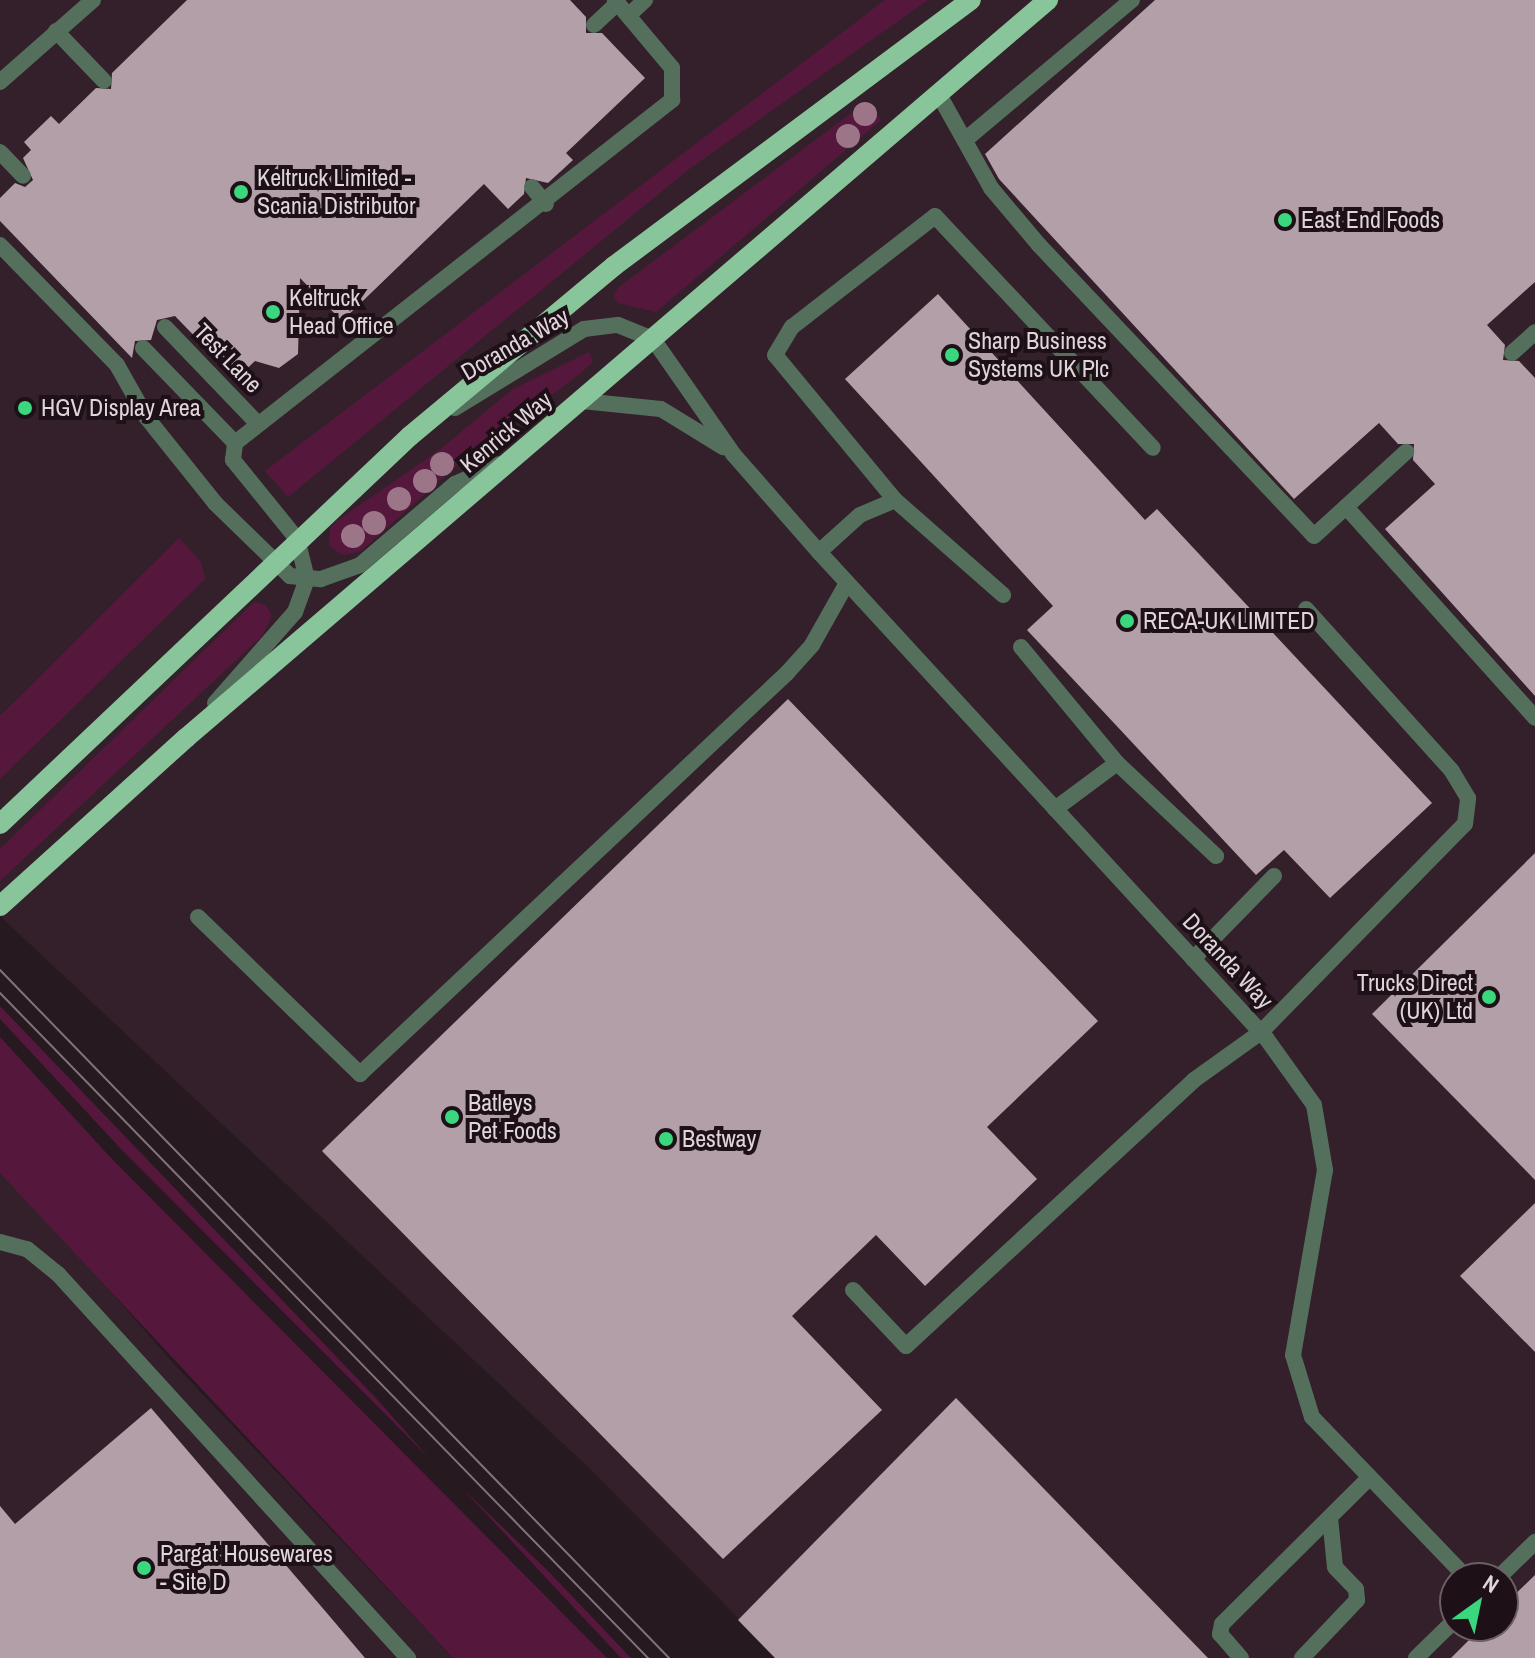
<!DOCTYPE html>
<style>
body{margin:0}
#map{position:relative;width:1535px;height:1658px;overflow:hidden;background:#271920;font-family:"Archivo Narrow",sans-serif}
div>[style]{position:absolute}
.built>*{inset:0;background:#34202a}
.green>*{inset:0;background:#55183c}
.building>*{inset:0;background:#b29fa8}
.service>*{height:16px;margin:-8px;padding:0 8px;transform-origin:8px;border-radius:8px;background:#54705c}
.minor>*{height:16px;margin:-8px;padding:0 8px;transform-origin:8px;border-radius:8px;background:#54705c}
.primary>*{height:20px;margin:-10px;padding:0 10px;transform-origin:10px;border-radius:10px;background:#89c59b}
.tram>*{height:2px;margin:-1px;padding:0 1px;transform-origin:1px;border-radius:1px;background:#80747a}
.trees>*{width:24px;height:24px;margin:-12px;border-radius:50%;background:#9d7589}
.dots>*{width:22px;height:22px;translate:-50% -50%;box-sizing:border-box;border:4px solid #1d1017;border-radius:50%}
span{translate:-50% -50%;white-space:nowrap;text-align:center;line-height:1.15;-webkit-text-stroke:8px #1d1017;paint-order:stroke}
.poi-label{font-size:24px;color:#dfd5da}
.left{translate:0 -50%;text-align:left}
.right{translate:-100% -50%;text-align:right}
.street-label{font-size:24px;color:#dfd5da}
.north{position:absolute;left:1439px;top:1562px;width:80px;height:80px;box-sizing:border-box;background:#1d1017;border:2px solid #6b5f65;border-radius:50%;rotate:33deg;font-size:22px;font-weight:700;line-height:32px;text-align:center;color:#dfd5da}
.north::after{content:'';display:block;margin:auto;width:28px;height:36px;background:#3bd77e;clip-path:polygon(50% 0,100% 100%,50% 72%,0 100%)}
</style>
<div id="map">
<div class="built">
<div style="clip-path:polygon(evenodd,0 0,1535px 0,1535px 1658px,778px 1658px,589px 1468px,0 916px,0 0,1455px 1578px,1503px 1578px,1503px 1626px,1455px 1626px,1455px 1578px)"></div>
<div style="clip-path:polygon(0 1173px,34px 1204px,174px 1364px,453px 1658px,0 1658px)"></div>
</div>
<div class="green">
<div style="clip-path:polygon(885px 0,928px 0,688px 170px,288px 497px,265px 471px)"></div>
<div style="clip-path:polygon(866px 102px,881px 120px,656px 312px,618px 303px,613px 296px,619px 287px)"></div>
<div style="clip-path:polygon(589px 352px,593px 362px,581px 373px,455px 467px,361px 551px,343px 555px,329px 546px,330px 528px,338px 520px,438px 451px,513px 389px)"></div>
<div style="clip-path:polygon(179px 538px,201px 562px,205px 579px,0 779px,0 716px)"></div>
<div style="clip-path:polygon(254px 602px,266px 605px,272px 616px,262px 636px,0 881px,0 849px)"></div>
<div style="clip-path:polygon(0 1006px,375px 1397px,430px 1459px,121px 1149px,0 1019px)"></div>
<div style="clip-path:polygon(0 1037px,111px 1158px,607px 1658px,453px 1658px,0 1173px)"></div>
<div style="clip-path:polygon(462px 1488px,550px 1573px,631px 1658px,621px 1658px)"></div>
</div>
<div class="building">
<div style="clip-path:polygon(187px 0,570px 0,586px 17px,586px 33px,602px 33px,645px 78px,566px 153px,573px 160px,548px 183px,526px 178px,524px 194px,508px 209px,484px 184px,342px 321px,300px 278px,298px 354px,279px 368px,255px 361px,236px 379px,175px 316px,157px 320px,151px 340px,135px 341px,132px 358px,0 221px,0 198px,15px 183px,25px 187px,33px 180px,23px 158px,31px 150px,24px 142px,51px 116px,59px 124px,96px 88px,111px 89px,112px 73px)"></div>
<div style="clip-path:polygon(1155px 0,1535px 0,1535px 282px,1487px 325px,1505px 345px,1503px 360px,1519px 361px,1535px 378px,1535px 696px,1385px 529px,1435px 484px,1413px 460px,1414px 444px,1398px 444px,1379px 423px,1294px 499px,999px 179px,985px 154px)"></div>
<div style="clip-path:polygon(938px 294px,1145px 520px,1157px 509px,1432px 803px,1330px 898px,1284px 850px,1256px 875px,1027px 630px,1053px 606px,845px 379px)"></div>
<div style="clip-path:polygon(788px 699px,1098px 1021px,987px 1127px,1037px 1179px,925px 1286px,876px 1235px,792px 1316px,882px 1410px,723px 1559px,322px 1151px)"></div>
<div style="clip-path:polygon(1535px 853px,1535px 1180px,1372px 1014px)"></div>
<div style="clip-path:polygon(1535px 1203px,1535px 1352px,1460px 1276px)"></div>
<div style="clip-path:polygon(956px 1398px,1208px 1658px,775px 1658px,738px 1620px)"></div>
<div style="clip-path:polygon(151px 1408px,326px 1612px,365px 1658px,0 1658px,0 1506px,15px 1524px)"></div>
<div style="clip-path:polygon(1535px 1575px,1535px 1658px,1451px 1658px,1483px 1626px,1503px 1626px,1503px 1606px)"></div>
</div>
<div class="service">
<div style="left:629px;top:15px;width:22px;rotate:-43deg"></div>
<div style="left:594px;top:25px;width:33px;rotate:-43deg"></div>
<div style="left:56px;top:31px;width:69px;rotate:46.2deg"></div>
<div style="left:0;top:82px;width:124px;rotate:-41.4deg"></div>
<div style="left:938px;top:93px;width:109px;rotate:60.8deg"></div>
<div style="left:991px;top:188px;width:75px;rotate:49.9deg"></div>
<div style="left:1039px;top:245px;width:400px;rotate:46.6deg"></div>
<div style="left:1314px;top:536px;width:125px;rotate:-42.4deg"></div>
<div style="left:965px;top:140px;width:218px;rotate:-40deg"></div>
<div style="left:0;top:152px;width:33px;rotate:46deg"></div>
<div style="left:532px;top:187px;width:22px;rotate:51deg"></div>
<div style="left:0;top:245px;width:168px;rotate:45.7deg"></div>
<div style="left:117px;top:365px;width:61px;rotate:60.5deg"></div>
<div style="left:147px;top:418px;width:109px;rotate:51.3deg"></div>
<div style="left:215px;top:503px;width:105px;rotate:44.2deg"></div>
<div style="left:290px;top:576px;width:31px;rotate:6deg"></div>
<div style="left:321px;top:579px;width:41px;rotate:-19.7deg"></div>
<div style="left:360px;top:565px;width:125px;rotate:-40.5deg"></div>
<div style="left:455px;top:484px;width:48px;rotate:-24.4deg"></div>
<div style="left:165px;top:327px;width:133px;rotate:46.2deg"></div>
<div style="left:143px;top:348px;width:132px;rotate:45.9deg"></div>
<div style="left:1512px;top:353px;width:31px;rotate:-42deg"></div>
<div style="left:895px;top:500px;width:188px;rotate:-129.6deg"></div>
<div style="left:775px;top:355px;width:33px;rotate:-59deg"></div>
<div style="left:792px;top:327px;width:181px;rotate:-37.8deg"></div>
<div style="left:935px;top:216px;width:318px;rotate:46.8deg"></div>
<div style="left:1346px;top:507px;width:283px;rotate:48.1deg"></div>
<div style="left:819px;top:552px;width:55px;rotate:-42.1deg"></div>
<div style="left:860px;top:515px;width:38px;rotate:-23deg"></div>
<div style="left:895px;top:500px;width:144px;rotate:41.3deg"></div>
<div style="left:1021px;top:647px;width:151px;rotate:50.4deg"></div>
<div style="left:215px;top:703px;width:121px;rotate:-48.7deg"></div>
<div style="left:295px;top:612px;width:35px;rotate:-70deg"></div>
<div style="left:307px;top:579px;width:41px;rotate:-104deg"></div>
<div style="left:297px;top:539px;width:102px;rotate:-129deg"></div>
<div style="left:233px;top:460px;width:17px;rotate:-83deg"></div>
<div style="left:235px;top:443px;width:556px;rotate:-38.13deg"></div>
<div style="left:672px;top:100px;width:32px;rotate:-90deg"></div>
<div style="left:672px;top:68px;width:89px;rotate:-130deg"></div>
<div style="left:1055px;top:809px;width:77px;rotate:-36.6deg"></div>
<div style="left:1117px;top:763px;width:136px;rotate:43.2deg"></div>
<div style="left:198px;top:917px;width:226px;rotate:44.1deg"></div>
<div style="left:360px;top:1074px;width:586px;rotate:-43.2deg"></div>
<div style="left:787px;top:673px;width:38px;rotate:-48deg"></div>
<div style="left:812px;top:645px;width:71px;rotate:-60.6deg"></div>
<div style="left:1193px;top:959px;width:116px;rotate:-45.7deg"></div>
<div style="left:0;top:1242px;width:28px;rotate:15deg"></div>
<div style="left:27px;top:1249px;width:40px;rotate:39deg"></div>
<div style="left:58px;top:1274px;width:520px;rotate:47.65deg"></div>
<div style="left:853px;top:1290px;width:77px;rotate:46.6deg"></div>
<div style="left:906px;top:1346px;width:392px;rotate:-42.7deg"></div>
<div style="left:1194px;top:1080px;width:82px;rotate:-35.6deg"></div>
<div style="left:1261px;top:1032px;width:291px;rotate:-45.6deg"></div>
<div style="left:1465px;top:824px;width:26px;rotate:-83deg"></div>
<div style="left:1468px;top:798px;width:31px;rotate:-121deg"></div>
<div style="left:1452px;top:771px;width:218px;rotate:-132deg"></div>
<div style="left:1241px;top:1658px;width:32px;rotate:-131deg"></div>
<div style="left:1220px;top:1634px;width:10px;rotate:-79deg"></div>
<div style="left:1222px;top:1624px;width:204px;rotate:-44.8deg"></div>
<div style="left:1302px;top:1658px;width:80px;rotate:-46.5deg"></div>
<div style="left:1357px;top:1600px;width:11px;rotate:-95deg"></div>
<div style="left:1356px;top:1589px;width:30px;rotate:-134deg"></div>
<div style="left:1335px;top:1567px;width:49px;rotate:-95.8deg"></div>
</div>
<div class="minor">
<div style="left:582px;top:401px;width:79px;rotate:5.8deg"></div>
<div style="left:661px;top:409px;width:73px;rotate:31.5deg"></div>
<div style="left:455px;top:408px;width:151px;rotate:-31.5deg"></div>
<div style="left:584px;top:329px;width:34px;rotate:-7deg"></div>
<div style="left:618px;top:325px;width:38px;rotate:22deg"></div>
<div style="left:653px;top:339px;width:141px;rotate:55.1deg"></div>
<div style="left:734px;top:455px;width:129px;rotate:48.8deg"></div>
<div style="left:819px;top:552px;width:660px;rotate:47.39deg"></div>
<div style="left:1266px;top:1038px;width:82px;rotate:54.4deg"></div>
<div style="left:1314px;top:1105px;width:66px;rotate:80.4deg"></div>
<div style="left:1325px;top:1170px;width:188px;rotate:99.8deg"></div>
<div style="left:1293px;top:1355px;width:65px;rotate:73deg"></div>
<div style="left:1312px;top:1417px;width:223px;rotate:46.1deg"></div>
<div style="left:1498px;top:1578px;width:52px;rotate:-44.2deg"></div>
<div style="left:1416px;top:1658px;width:54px;rotate:-44.3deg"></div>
</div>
<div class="primary">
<div style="left:0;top:824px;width:564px;rotate:-43.42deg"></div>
<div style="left:410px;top:436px;width:266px;rotate:-39.8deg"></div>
<div style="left:614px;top:266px;width:445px;rotate:-36.7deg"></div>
<div style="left:0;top:906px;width:251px;rotate:-42.1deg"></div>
<div style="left:186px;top:738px;width:1135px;rotate:-40.57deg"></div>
</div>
<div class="tram">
<div style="left:0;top:970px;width:960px;rotate:45.8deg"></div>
<div style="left:0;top:993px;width:929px;rotate:45.74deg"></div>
</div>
<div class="trees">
<div style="left:865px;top:114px"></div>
<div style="left:848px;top:136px"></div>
<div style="left:442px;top:464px"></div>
<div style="left:425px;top:481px"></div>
<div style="left:399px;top:499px"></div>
<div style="left:374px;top:523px"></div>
<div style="left:353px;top:536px"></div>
</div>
<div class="dots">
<div style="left:241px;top:192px;background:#3bd77e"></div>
<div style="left:1285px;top:220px;background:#3bd77e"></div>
<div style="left:273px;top:312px;background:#3bd77e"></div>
<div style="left:952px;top:355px;background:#3bd77e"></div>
<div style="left:25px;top:408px;background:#3bd77e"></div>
<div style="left:1127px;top:621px;background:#3bd77e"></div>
<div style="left:1489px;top:997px;background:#3bd77e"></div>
<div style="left:452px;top:1117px;background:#3bd77e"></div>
<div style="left:666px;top:1139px;background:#3bd77e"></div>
<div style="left:144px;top:1568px;background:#3bd77e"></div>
</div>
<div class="poi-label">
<span class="left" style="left:257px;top:192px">Keltruck Limited -<br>Scania Distributor</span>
<span class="left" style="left:1301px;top:220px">East End Foods</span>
<span class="left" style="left:289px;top:312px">Keltruck<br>Head Office</span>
<span class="left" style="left:968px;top:355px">Sharp Business<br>Systems UK Plc</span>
<span class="left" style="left:41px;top:408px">HGV Display Area</span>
<span class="left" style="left:1143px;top:621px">RECA-UK LIMITED</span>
<span class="right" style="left:1473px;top:997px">Trucks Direct<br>(UK) Ltd</span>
<span class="left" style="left:468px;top:1117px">Batleys<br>Pet Foods</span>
<span class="left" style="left:682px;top:1139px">Bestway</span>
<span class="left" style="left:160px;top:1568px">Pargat Housewares<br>- Site D</span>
</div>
<div class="street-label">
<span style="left:515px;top:344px;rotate:-30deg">Doranda Way</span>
<span style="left:228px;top:358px;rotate:46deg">Test Lane</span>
<span style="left:506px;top:432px;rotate:-40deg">Kenrick Way</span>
<span style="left:1228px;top:961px;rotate:47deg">Doranda Way</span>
</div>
<div class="north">N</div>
</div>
